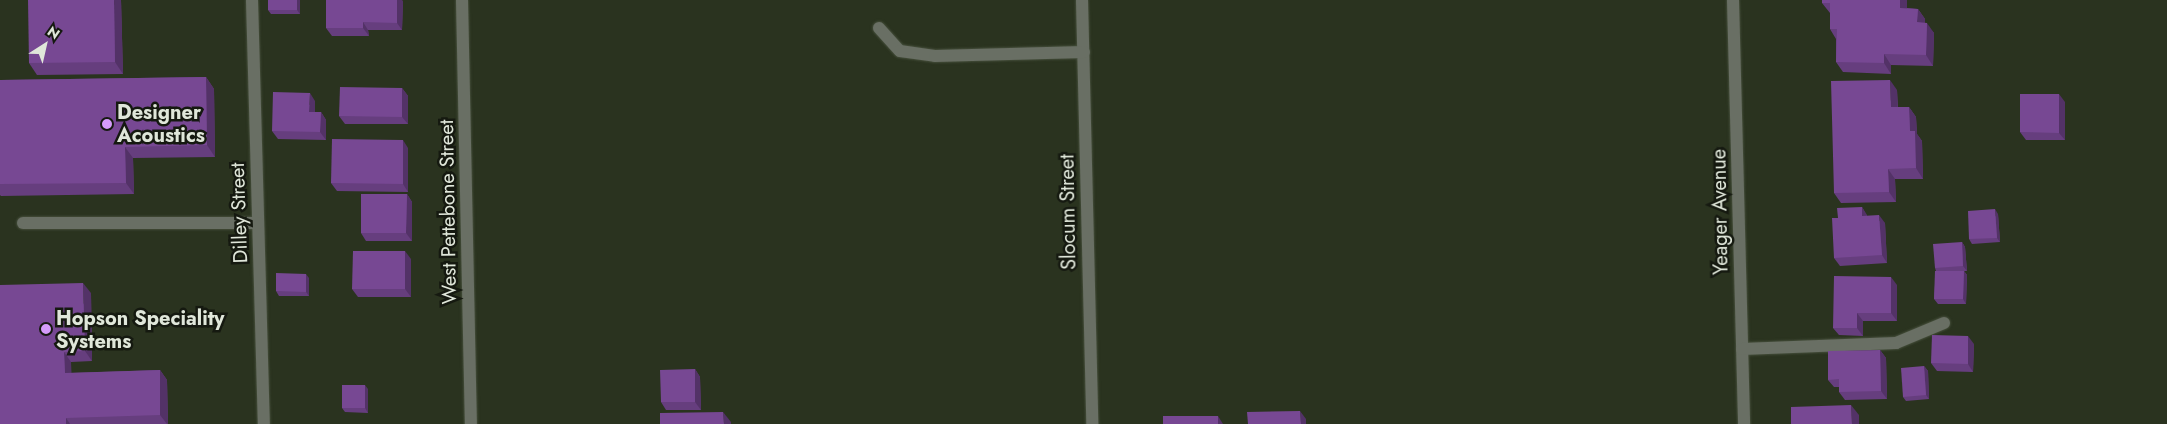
<!DOCTYPE html>
<style>
body{margin:0}
#map{position:relative;width:2167px;height:424px;overflow:hidden;background:#2a331f;font-family:Jost,sans-serif}
div>[style]{position:absolute}
.roads{filter:drop-shadow(0 0 1px #47503d) drop-shadow(0 0 1px #47503d)}
.minor>*{height:12px;margin:-6px;padding:0 6px;transform-origin:6px;border-radius:6px;background:#696f64}
.wall>*{inset:0;background:#663e7e}
.shaded-wall>*{inset:0;background:#533267}
.building>*{inset:0;background:#774893}
.dots>*{width:14px;height:14px;translate:-50% -50%;box-sizing:border-box;border:2px solid #151910;border-radius:50%}
span{translate:-50% -50%;white-space:nowrap;text-align:center;line-height:1.15;-webkit-text-stroke:5px #151910;paint-order:stroke}
.poi-label{font-size:20px;color:#e0e7da;font-weight:700}
.left{translate:0 -50%;text-align:left}
.street-label{font-size:20px;color:#e0e7da}
.north{position:absolute;left:20px;top:20px;width:50px;height:50px;-webkit-text-stroke:4px #151910;paint-order:stroke;rotate:35deg;font-size:14px;font-weight:700;line-height:20px;text-align:center;color:#e0e7da}
.north::after{content:'';display:block;margin:auto;width:18px;height:22px;background:#e0e7da;clip-path:polygon(50% 0,100% 100%,50% 72%,0 100%)}
</style>
<div id="map">
<div class="roads">
<div class="minor">
<div style="left:252px;top:0;width:424px;rotate:88.4deg"></div>
<div style="left:462px;top:0;width:424px;rotate:88.8deg"></div>
<div style="left:1082px;top:0;width:424px;rotate:88.6deg"></div>
<div style="left:1733px;top:0;width:424px;rotate:88.5deg"></div>
<div style="left:879px;top:28px;width:31px;rotate:48deg"></div>
<div style="left:900px;top:51px;width:35px;rotate:8deg"></div>
<div style="left:935px;top:56px;width:149px;rotate:-1.5deg"></div>
<div style="left:23px;top:223px;width:235px"></div>
<div style="left:1742px;top:349px;width:154px;rotate:-2.2deg"></div>
<div style="left:1896px;top:343px;width:52px;rotate:-22.6deg"></div>
</div>
</div>
<div class="wall">
<div style="clip-path:polygon(121px 0,123px 74px,37px 75px,29px 63px)"></div>
<div style="clip-path:polygon(268px 0,300px 0,300px 14px,271px 14px,268px 10px)"></div>
<div style="clip-path:polygon(1822px 0,1907px 0,1907px 8px,1918px 9px,1925px 19px,1925px 23px,1934px 33px,1933px 66px,1891px 65px,1891px 74px,1843px 72px,1836px 62px,1836px 39px,1830px 29px,1830px 13px,1822px 3px)"></div>
<div style="clip-path:polygon(403px 1px,402px 30px,368px 30px,369px 36px,332px 36px,326px 28px)"></div>
<div style="clip-path:polygon(206px 77px,214px 89px,215px 157px,133px 158px,134px 194px,1px 196px,0 195px,0 80px)"></div>
<div style="clip-path:polygon(402px 88px,408px 96px,408px 124px,345px 124px,339px 116px)"></div>
<div style="clip-path:polygon(1897px 90px,1898px 107px,1909px 107px,1916px 117px,1917px 134px,1922px 141px,1923px 179px,1895px 179px,1896px 202px,1841px 203px,1834px 193px)"></div>
<div style="clip-path:polygon(315px 101px,315px 112px,321px 112px,326px 120px,326px 140px,278px 139px,272px 131px)"></div>
<div style="clip-path:polygon(2065px 102px,2065px 140px,2026px 140px,2020px 132px)"></div>
<div style="clip-path:polygon(408px 148px,408px 192px,337px 191px,331px 183px)"></div>
<div style="clip-path:polygon(407px 194px,412px 202px,412px 241px,366px 241px,361px 233px)"></div>
<div style="clip-path:polygon(1862px 207px,1867px 216px,1885px 223px,1887px 263px,1840px 266px,1834px 258px,1838px 218px)"></div>
<div style="clip-path:polygon(1998px 214px,2000px 242px,1972px 244px,1969px 239px)"></div>
<div style="clip-path:polygon(1962px 242px,1965px 247px,1967px 271px,1964px 271px,1967px 275px,1966px 304px,1938px 304px,1934px 299px,1936px 271px,1935px 268px)"></div>
<div style="clip-path:polygon(411px 259px,411px 297px,358px 297px,352px 289px)"></div>
<div style="clip-path:polygon(309px 278px,309px 296px,279px 296px,276px 291px)"></div>
<div style="clip-path:polygon(1897px 285px,1897px 321px,1863px 321px,1863px 336px,1839px 335px,1833px 328px)"></div>
<div style="clip-path:polygon(91px 293px,92px 361px,71px 362px,71px 373px,160px 370px,167px 380px,168px 424px,0 424px)"></div>
<div style="clip-path:polygon(1974px 344px,1973px 372px,1937px 371px,1931px 363px)"></div>
<div style="clip-path:polygon(1880px 350px,1886px 358px,1887px 399px,1845px 400px,1839px 392px,1839px 387px,1834px 387px,1828px 380px)"></div>
<div style="clip-path:polygon(1924px 366px,1928px 371px,1929px 399px,1906px 401px,1903px 397px)"></div>
<div style="clip-path:polygon(695px 369px,700px 377px,701px 410px,666px 410px,661px 402px)"></div>
<div style="clip-path:polygon(368px 389px,368px 413px,345px 412px,342px 408px)"></div>
</div>
<div class="shaded-wall">
<div style="clip-path:polygon(114px 0,121px 0,123px 74px,115px 62px)"></div>
<div style="clip-path:polygon(297px 0,300px 0,300px 14px,297px 10px)"></div>
<div style="clip-path:polygon(397px 0,402px 0,403px 1px,402px 30px,397px 23px)"></div>
<div style="clip-path:polygon(1900px 0,1907px 0,1907px 18px,1900px 8px)"></div>
<div style="clip-path:polygon(1918px 9px,1925px 19px,1925px 33px,1917px 22px)"></div>
<div style="clip-path:polygon(363px 22px,368px 30px,369px 36px,363px 28px)"></div>
<div style="clip-path:polygon(1927px 23px,1934px 33px,1933px 66px,1926px 55px)"></div>
<div style="clip-path:polygon(1884px 54px,1891px 65px,1891px 74px,1884px 63px)"></div>
<div style="clip-path:polygon(206px 77px,214px 89px,215px 157px,207px 145px)"></div>
<div style="clip-path:polygon(1890px 80px,1897px 90px,1898px 118px,1891px 107px)"></div>
<div style="clip-path:polygon(402px 88px,408px 96px,408px 124px,402px 117px)"></div>
<div style="clip-path:polygon(310px 93px,315px 101px,315px 120px,309px 112px)"></div>
<div style="clip-path:polygon(2059px 94px,2065px 102px,2065px 140px,2059px 133px)"></div>
<div style="clip-path:polygon(1909px 107px,1916px 117px,1917px 134px,1922px 141px,1923px 179px,1916px 168px,1910px 131px)"></div>
<div style="clip-path:polygon(321px 112px,326px 120px,326px 140px,320px 132px)"></div>
<div style="clip-path:polygon(403px 140px,408px 148px,408px 192px,403px 184px)"></div>
<div style="clip-path:polygon(125px 147px,133px 158px,134px 194px,126px 183px)"></div>
<div style="clip-path:polygon(1888px 169px,1895px 179px,1896px 202px,1889px 192px)"></div>
<div style="clip-path:polygon(407px 194px,412px 202px,412px 241px,406px 233px)"></div>
<div style="clip-path:polygon(1862px 207px,1867px 215px,1868px 224px,1862px 216px)"></div>
<div style="clip-path:polygon(1995px 209px,1998px 214px,2000px 242px,1997px 238px)"></div>
<div style="clip-path:polygon(1879px 215px,1885px 223px,1887px 263px,1882px 255px)"></div>
<div style="clip-path:polygon(1962px 242px,1965px 247px,1967px 271px,1963px 266px)"></div>
<div style="clip-path:polygon(405px 251px,411px 259px,411px 297px,405px 289px)"></div>
<div style="clip-path:polygon(1964px 271px,1967px 275px,1966px 304px,1963px 299px)"></div>
<div style="clip-path:polygon(306px 274px,309px 278px,309px 296px,306px 292px)"></div>
<div style="clip-path:polygon(1891px 277px,1897px 285px,1897px 321px,1891px 313px)"></div>
<div style="clip-path:polygon(83px 283px,91px 293px,92px 361px,85px 351px)"></div>
<div style="clip-path:polygon(1857px 313px,1863px 321px,1863px 336px,1857px 328px)"></div>
<div style="clip-path:polygon(1968px 336px,1974px 344px,1973px 372px,1968px 364px)"></div>
<div style="clip-path:polygon(1880px 350px,1886px 358px,1887px 399px,1881px 391px)"></div>
<div style="clip-path:polygon(64px 352px,71px 362px,72px 383px,65px 373px)"></div>
<div style="clip-path:polygon(1924px 366px,1928px 371px,1929px 399px,1926px 395px)"></div>
<div style="clip-path:polygon(695px 369px,700px 377px,701px 410px,695px 402px)"></div>
<div style="clip-path:polygon(160px 370px,167px 380px,168px 424px,167px 424px,160px 415px)"></div>
<div style="clip-path:polygon(365px 385px,368px 389px,368px 413px,365px 408px)"></div>
<div style="clip-path:polygon(1851px 405px,1859px 415px,1859px 424px,1852px 424px)"></div>
<div style="clip-path:polygon(1300px 411px,1306px 419px,1306px 424px,1301px 424px)"></div>
<div style="clip-path:polygon(723px 412px,731px 422px,731px 424px,724px 424px)"></div>
<div style="clip-path:polygon(1218px 416px,1223px 424px,1218px 424px)"></div>
<div style="clip-path:polygon(66px 418px,70px 424px,66px 424px)"></div>
</div>
<div class="building">
<div style="clip-path:polygon(28px 0,114px 0,115px 62px,29px 63px)"></div>
<div style="clip-path:polygon(268px 0,297px 0,297px 10px,268px 10px)"></div>
<div style="clip-path:polygon(326px 0,397px 0,397px 23px,363px 22px,363px 28px,326px 28px)"></div>
<div style="clip-path:polygon(1822px 0,1900px 0,1900px 8px,1918px 9px,1917px 22px,1927px 23px,1926px 55px,1884px 54px,1884px 63px,1836px 62px,1837px 29px,1830px 29px,1830px 3px,1822px 3px)"></div>
<div style="clip-path:polygon(206px 77px,207px 145px,125px 147px,126px 183px,0 184px,0 80px)"></div>
<div style="clip-path:polygon(1890px 80px,1891px 107px,1909px 107px,1910px 131px,1915px 131px,1916px 168px,1888px 169px,1889px 192px,1834px 193px,1831px 81px)"></div>
<div style="clip-path:polygon(340px 87px,402px 88px,402px 117px,339px 116px)"></div>
<div style="clip-path:polygon(273px 92px,310px 93px,309px 112px,321px 112px,320px 132px,272px 131px)"></div>
<div style="clip-path:polygon(2020px 94px,2059px 94px,2059px 133px,2020px 132px)"></div>
<div style="clip-path:polygon(332px 139px,403px 140px,403px 184px,331px 183px)"></div>
<div style="clip-path:polygon(361px 194px,407px 194px,406px 233px,361px 233px)"></div>
<div style="clip-path:polygon(1862px 207px,1862px 216px,1879px 215px,1882px 255px,1834px 258px,1832px 218px,1838px 218px,1837px 208px)"></div>
<div style="clip-path:polygon(1995px 209px,1997px 238px,1969px 239px,1968px 211px)"></div>
<div style="clip-path:polygon(1962px 242px,1963px 266px,1935px 268px,1933px 244px)"></div>
<div style="clip-path:polygon(353px 251px,405px 251px,405px 289px,352px 289px)"></div>
<div style="clip-path:polygon(1935px 271px,1964px 271px,1963px 299px,1934px 299px)"></div>
<div style="clip-path:polygon(276px 273px,306px 274px,306px 292px,276px 291px)"></div>
<div style="clip-path:polygon(1834px 276px,1891px 277px,1891px 313px,1857px 313px,1857px 328px,1833px 328px)"></div>
<div style="clip-path:polygon(83px 283px,85px 351px,64px 352px,65px 373px,160px 370px,160px 415px,66px 418px,66px 424px,0 424px,0 285px)"></div>
<div style="clip-path:polygon(1932px 335px,1968px 336px,1968px 364px,1931px 363px)"></div>
<div style="clip-path:polygon(1880px 350px,1881px 391px,1839px 392px,1839px 379px,1828px 380px,1828px 351px)"></div>
<div style="clip-path:polygon(1924px 366px,1926px 395px,1903px 397px,1901px 368px)"></div>
<div style="clip-path:polygon(695px 369px,695px 402px,661px 402px,660px 370px)"></div>
<div style="clip-path:polygon(342px 385px,365px 385px,365px 408px,342px 408px)"></div>
<div style="clip-path:polygon(1851px 405px,1852px 424px,1791px 424px,1791px 407px)"></div>
<div style="clip-path:polygon(1300px 411px,1301px 424px,1248px 424px,1247px 412px)"></div>
<div style="clip-path:polygon(723px 412px,724px 424px,660px 424px,660px 413px)"></div>
<div style="clip-path:polygon(1163px 416px,1218px 416px,1218px 424px,1163px 424px)"></div>
</div>
<div class="dots">
<div style="left:107px;top:124px;background:#d59bfa"></div>
<div style="left:46px;top:329px;background:#d59bfa"></div>
</div>
<div class="poi-label">
<span class="left" style="left:117px;top:124px">Designer<br>Acoustics</span>
<span class="left" style="left:56px;top:330px">Hopson Speciality<br>Systems</span>
</div>
<div class="street-label">
<span style="left:448px;top:212px;rotate:-91deg">West Pettebone Street</span>
<span style="left:1068px;top:212px;rotate:-91deg">Slocum Street</span>
<span style="left:1720px;top:212px;rotate:-91deg">Yeager Avenue</span>
<span style="left:239px;top:213px;rotate:-92deg">Dilley Street</span>
</div>
<div class="north">N</div>
</div>
